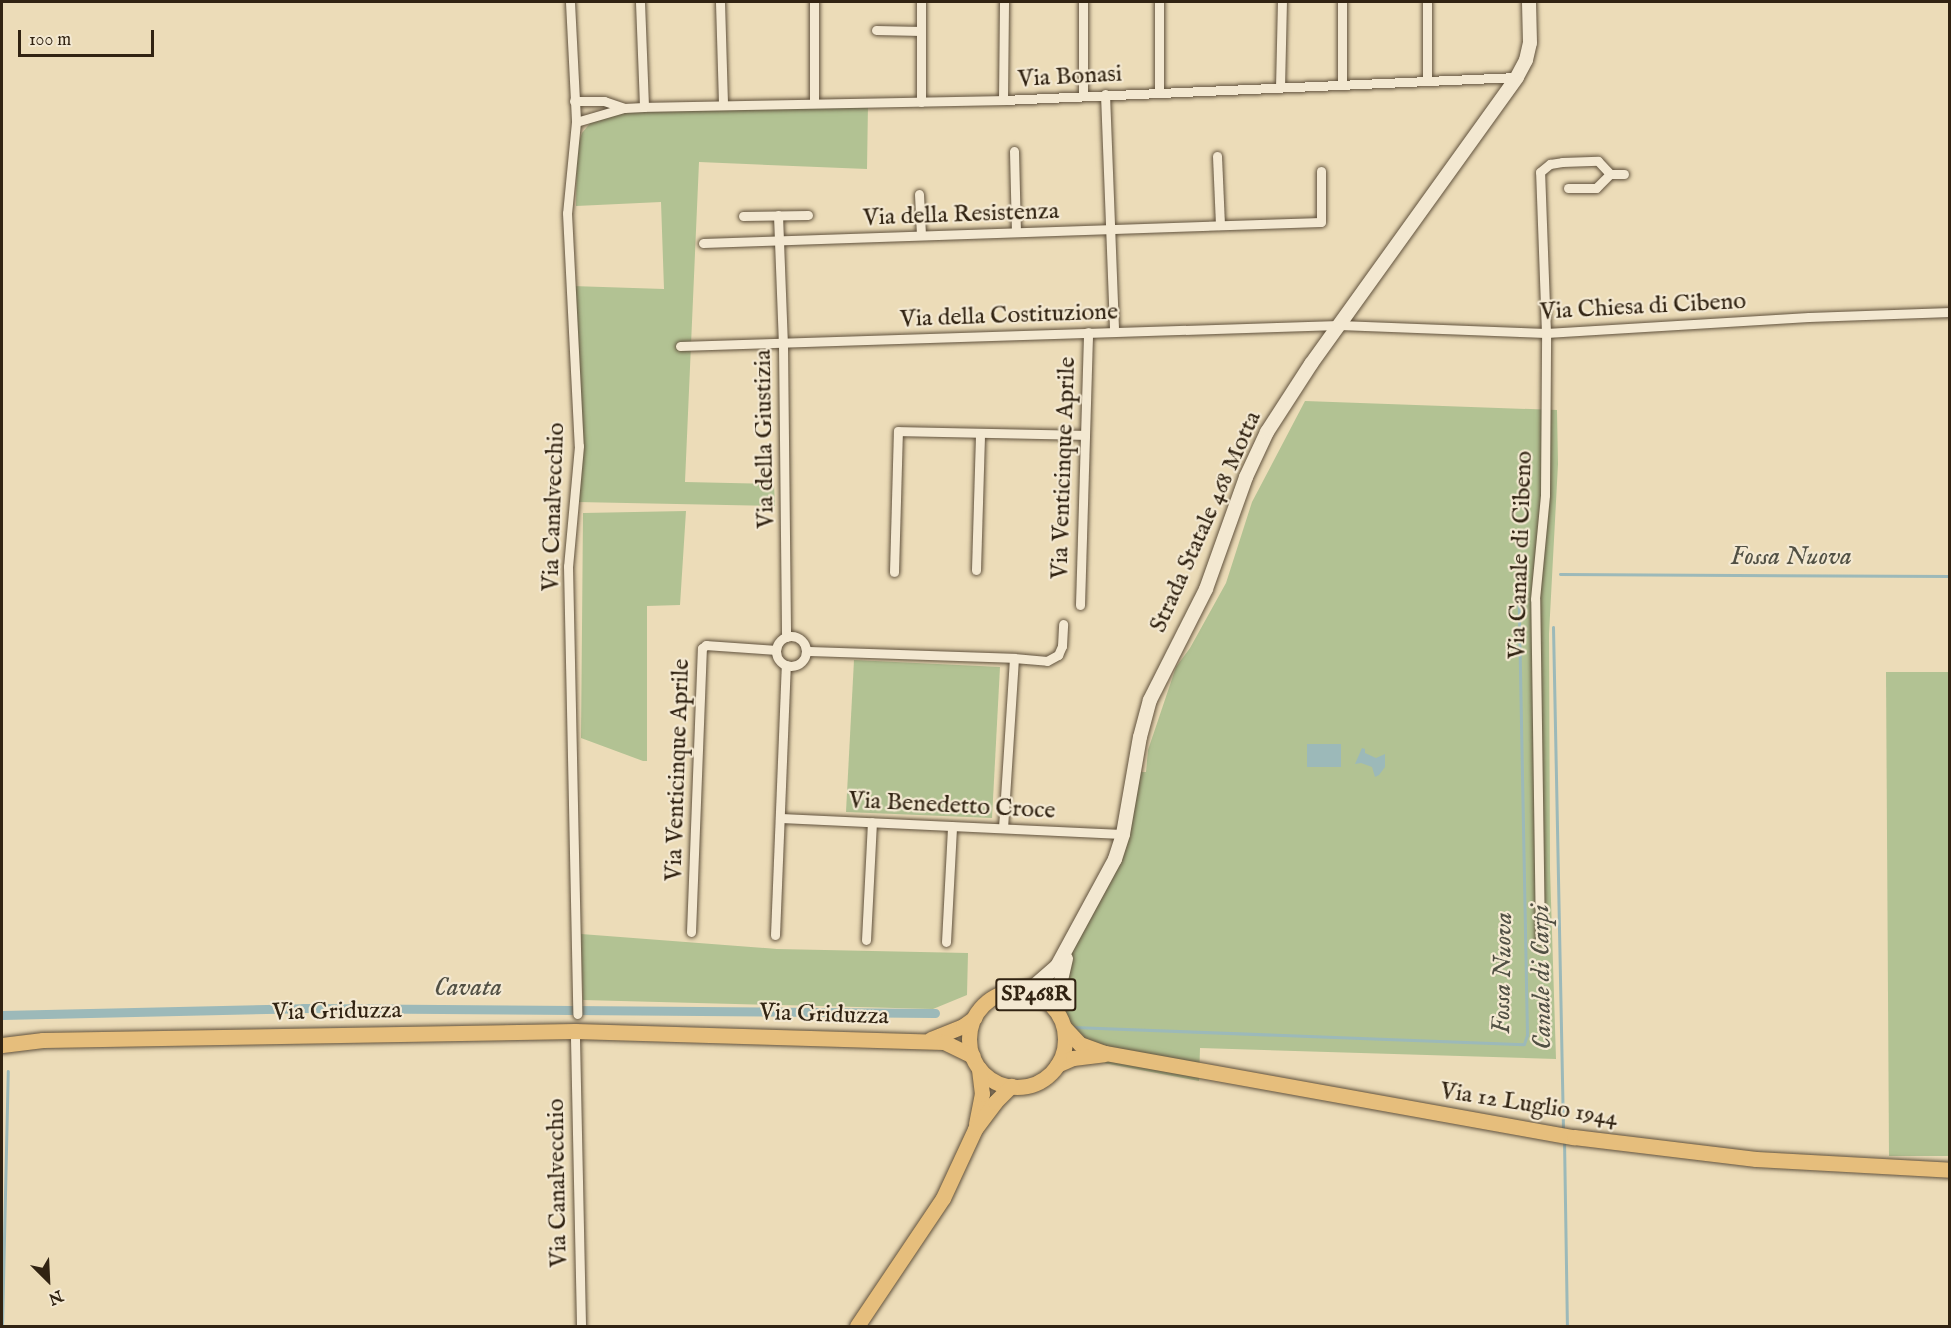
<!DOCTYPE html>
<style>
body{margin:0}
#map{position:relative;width:1951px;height:1328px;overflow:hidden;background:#ecdcb8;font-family:"IM FELL English",serif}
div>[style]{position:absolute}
.green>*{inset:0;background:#b2c293}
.water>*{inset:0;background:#9cb9b9}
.stream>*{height:3px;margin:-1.5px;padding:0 1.5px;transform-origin:1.5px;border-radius:1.5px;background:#9cb9b9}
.canal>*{height:9px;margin:-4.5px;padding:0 4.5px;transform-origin:4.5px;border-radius:4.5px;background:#9cb9b9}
.roads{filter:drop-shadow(0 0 2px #60513c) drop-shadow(0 0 2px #60513c)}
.street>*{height:9px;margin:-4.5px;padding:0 4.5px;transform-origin:4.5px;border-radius:4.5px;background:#f3e8d1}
.street>.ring{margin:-4.5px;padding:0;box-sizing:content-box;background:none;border:9px solid #f3e8d1;border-radius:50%}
.secondary>*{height:14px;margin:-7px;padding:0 7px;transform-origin:7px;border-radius:7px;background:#f3e8d1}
.primary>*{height:15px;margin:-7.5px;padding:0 7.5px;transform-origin:7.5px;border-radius:7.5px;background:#e6be7c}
.primary>.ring{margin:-7.5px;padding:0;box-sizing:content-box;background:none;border:15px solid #e6be7c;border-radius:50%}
span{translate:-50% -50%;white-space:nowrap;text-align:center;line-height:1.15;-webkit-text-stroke:4.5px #f3e8d1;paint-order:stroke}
.shield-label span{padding:2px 4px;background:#f3e8d1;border:2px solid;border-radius:4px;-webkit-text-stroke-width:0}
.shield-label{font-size:22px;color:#312312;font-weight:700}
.street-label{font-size:24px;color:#312312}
.water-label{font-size:26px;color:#515044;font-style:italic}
.frame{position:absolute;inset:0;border:3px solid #312312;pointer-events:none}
.north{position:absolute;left:18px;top:1250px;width:60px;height:60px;-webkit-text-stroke:4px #f3e8d1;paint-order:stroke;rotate:156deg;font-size:16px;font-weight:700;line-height:24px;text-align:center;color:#312312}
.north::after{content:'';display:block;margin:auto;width:21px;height:27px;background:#312312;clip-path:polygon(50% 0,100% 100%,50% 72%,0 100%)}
.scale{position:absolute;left:18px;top:30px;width:136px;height:27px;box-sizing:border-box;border:3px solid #312312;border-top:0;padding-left:8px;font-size:18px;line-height:21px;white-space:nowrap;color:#312312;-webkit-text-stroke:4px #f3e8d1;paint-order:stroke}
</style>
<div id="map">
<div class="green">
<div style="clip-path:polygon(868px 104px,867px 169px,699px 162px,685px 482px,774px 484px,775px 506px,577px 502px,572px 286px,664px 289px,661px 202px,576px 206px,577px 148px,582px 133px,591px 122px,611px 113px,644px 108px)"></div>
<div style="clip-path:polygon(1305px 401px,1557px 410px,1558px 464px,1549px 634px,1550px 869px,1556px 1059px,1200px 1048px,1199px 1081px,1093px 1061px,1064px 1010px,1063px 991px,1047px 974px,1115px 850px,1130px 772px,1146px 772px,1148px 750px,1176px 667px,1190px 648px,1226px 583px,1252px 502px)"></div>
<div style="clip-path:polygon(686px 511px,680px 605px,647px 606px,647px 761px,643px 761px,581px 738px,583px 513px)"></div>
<div style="clip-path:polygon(854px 660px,1000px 667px,992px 818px,846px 812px)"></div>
<div style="clip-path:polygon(1886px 672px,1949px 672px,1949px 1156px,1889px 1156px)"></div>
<div style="clip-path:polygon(581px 934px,777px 949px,968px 953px,967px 995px,933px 1009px,583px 1000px)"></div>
</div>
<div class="water">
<div style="clip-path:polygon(1307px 744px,1341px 744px,1341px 767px,1307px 767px)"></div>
<div style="clip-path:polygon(1362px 748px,1365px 749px,1365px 753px,1376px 758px,1385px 754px,1385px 767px,1379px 775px,1375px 777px,1372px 767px,1361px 763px,1355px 764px)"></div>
</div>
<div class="stream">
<div style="left:1560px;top:574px;width:390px;rotate:0.3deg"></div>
<div style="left:1553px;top:627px;width:502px;rotate:88.86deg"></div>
<div style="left:1073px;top:1027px;width:451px;rotate:2.2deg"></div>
<div style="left:1524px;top:1044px;width:9px;rotate:-72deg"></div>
<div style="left:1527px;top:1035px;width:453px;rotate:-91.1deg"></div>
<div style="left:1518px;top:582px;width:10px;rotate:-84deg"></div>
<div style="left:1519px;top:572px;width:8px;rotate:-7deg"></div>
<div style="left:1564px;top:1139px;width:187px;rotate:89.1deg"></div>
<div style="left:2px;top:1326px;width:255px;rotate:-88.7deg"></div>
</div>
<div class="canal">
<div style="left:2px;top:1015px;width:301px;rotate:-1.3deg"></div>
<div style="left:303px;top:1008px;width:632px;rotate:0.45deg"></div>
</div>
<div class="roads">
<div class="street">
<div style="left:570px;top:2px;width:120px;rotate:87.1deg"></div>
<div style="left:576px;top:122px;width:91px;rotate:95.6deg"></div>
<div style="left:567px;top:213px;width:233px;rotate:87.1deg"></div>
<div style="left:579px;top:446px;width:121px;rotate:95.2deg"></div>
<div style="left:568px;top:566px;width:448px;rotate:88.8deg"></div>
<div style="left:640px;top:2px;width:105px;rotate:87.8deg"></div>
<div style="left:720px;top:2px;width:103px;rotate:88.3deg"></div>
<div style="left:814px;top:2px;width:101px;rotate:90deg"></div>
<div style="left:921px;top:2px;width:100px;rotate:90deg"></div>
<div style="left:1427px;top:2px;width:77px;rotate:90deg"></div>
<div style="left:876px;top:30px;width:45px;rotate:1.3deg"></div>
<div style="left:1342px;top:85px;width:83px;rotate:-90deg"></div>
<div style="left:1280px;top:88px;width:86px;rotate:-88.7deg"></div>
<div style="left:1159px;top:92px;width:90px;rotate:-90deg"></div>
<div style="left:1105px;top:94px;width:237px;rotate:87.8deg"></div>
<div style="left:1083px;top:95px;width:93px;rotate:-90deg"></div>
<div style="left:1003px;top:100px;width:98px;rotate:-89.4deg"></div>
<div style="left:574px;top:101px;width:30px"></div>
<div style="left:604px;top:101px;width:21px;rotate:19deg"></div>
<div style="left:576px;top:122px;width:50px;rotate:-16.3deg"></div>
<div style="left:624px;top:108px;width:20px;rotate:-3deg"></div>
<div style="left:644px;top:107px;width:359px;rotate:-1.1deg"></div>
<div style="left:1003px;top:100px;width:515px;rotate:-2.56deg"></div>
<div style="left:1014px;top:151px;width:81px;rotate:88.6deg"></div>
<div style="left:1217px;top:156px;width:69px;rotate:87.5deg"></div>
<div style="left:1568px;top:188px;width:28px"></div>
<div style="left:1596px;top:188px;width:20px;rotate:-45deg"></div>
<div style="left:919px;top:194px;width:41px;rotate:87.2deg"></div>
<div style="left:778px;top:215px;width:129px;rotate:87.8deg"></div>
<div style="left:783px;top:344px;width:293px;rotate:89.4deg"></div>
<div style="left:743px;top:216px;width:65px;rotate:-0.9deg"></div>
<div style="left:703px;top:243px;width:618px;rotate:-1.95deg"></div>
<div style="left:1321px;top:222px;width:51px;rotate:-90deg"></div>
<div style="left:680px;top:346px;width:659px;rotate:-1.83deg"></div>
<div style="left:1339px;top:325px;width:207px;rotate:2.2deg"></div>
<div style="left:1546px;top:333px;width:263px;rotate:-3.5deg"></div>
<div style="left:1809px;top:317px;width:141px;rotate:-2deg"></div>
<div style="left:976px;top:570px;width:137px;rotate:-88.3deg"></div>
<div style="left:894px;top:572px;width:141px;rotate:-88.4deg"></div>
<div style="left:898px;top:431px;width:187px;rotate:1.2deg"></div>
<div style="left:1080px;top:605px;width:273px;rotate:-88.3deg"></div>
<div class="ring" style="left:776px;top:636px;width:21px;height:21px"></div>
<div style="left:806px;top:651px;width:208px;rotate:1.9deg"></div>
<div style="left:1014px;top:658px;width:169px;rotate:93.7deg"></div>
<div style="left:1014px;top:658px;width:33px;rotate:5deg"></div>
<div style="left:1047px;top:661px;width:13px;rotate:-29deg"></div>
<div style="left:1058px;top:655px;width:10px;rotate:-66deg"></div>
<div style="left:1062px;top:646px;width:22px;rotate:-87deg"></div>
<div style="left:780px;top:818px;width:343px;rotate:2.7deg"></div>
<div style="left:691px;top:932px;width:284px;rotate:-87.8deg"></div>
<div style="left:702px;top:648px;width:5px;rotate:-37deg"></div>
<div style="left:706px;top:645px;width:70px;rotate:4.1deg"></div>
<div style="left:775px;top:935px;width:270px;rotate:-87.7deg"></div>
<div style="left:866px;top:940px;width:118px;rotate:-87.1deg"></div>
<div style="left:1540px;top:940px;width:341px;rotate:-90.8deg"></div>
<div style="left:1535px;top:599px;width:104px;rotate:-84.5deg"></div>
<div style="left:1545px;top:495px;width:162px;rotate:-89.6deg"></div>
<div style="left:1546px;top:333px;width:161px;rotate:-92.1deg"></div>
<div style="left:1540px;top:172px;width:13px;rotate:-39deg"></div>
<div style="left:1550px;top:164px;width:12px;rotate:-9deg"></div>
<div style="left:1562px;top:162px;width:36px;rotate:-2deg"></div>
<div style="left:1598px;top:161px;width:18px;rotate:47deg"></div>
<div style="left:1610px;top:174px;width:14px"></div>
<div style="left:946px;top:942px;width:116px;rotate:-87deg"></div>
<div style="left:575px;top:1038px;width:288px;rotate:88.8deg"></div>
</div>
<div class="secondary">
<div style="left:1016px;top:991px;width:19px;rotate:-16deg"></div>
<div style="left:1034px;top:986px;width:30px;rotate:-41deg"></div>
<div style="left:1057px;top:966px;width:122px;rotate:-61.5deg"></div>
<div style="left:1115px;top:859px;width:26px;rotate:-72deg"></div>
<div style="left:1123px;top:834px;width:98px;rotate:-80.1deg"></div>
<div style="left:1140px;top:737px;width:38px;rotate:-75deg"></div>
<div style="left:1150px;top:700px;width:124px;rotate:-63.2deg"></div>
<div style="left:1206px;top:589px;width:119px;rotate:-70.3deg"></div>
<div style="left:1246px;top:477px;width:50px;rotate:-65deg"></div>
<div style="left:1267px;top:432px;width:81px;rotate:-57.1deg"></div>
<div style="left:1311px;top:364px;width:353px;rotate:-54.3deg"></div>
<div style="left:1517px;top:77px;width:19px;rotate:-62deg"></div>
<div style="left:1526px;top:60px;width:17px;rotate:-77deg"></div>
<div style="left:1530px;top:43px;width:41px;rotate:-91.4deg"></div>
<div style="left:1058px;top:1013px;width:24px;rotate:-88deg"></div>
<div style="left:1059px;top:989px;width:31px;rotate:-77deg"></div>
</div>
<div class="primary">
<div class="ring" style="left:969px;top:991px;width:81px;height:81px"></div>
<div style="left:1064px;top:1027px;width:23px;rotate:47deg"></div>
<div style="left:1080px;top:1044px;width:27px;rotate:20deg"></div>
<div style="left:1105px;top:1053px;width:476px;rotate:10.2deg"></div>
<div style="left:1574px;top:1137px;width:183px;rotate:6.9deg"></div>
<div style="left:1756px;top:1159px;width:194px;rotate:3.2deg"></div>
<div style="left:931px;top:1039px;width:35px;rotate:-22deg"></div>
<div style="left:963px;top:1026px;width:14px;rotate:-36deg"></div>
<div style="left:2px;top:1045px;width:41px;rotate:-7deg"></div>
<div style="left:43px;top:1040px;width:532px;rotate:-0.97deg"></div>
<div style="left:575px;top:1031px;width:369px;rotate:1.7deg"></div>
<div style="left:944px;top:1042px;width:32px;rotate:26deg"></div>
<div style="left:1057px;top:1065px;width:17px;rotate:-24deg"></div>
<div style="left:1073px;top:1058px;width:31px;rotate:-7deg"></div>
<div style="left:976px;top:1124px;width:31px;rotate:-79deg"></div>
<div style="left:982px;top:1094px;width:26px;rotate:-97deg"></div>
<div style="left:857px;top:1326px;width:154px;rotate:-56.1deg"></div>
<div style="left:943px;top:1198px;width:76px;rotate:-65.1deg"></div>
<div style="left:975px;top:1129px;width:34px;rotate:-53deg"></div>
<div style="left:995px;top:1102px;width:23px;rotate:-45deg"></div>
</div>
</div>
<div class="shield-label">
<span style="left:1036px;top:995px">SP468R</span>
</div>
<div class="street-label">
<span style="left:1070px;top:77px;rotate:-3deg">Via Bonasi</span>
<span style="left:961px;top:215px;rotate:-2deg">Via della Resistenza</span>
<span style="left:1643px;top:307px;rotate:-3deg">Via Chiesa di Cibeno</span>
<span style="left:1009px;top:316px;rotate:-2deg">Via della Costituzione</span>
<span style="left:765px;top:439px;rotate:-91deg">Via della Giustizia</span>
<span style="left:1064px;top:468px;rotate:-88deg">Via Venticinque Aprile</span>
<span style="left:554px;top:507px;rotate:-88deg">Via Canalvecchio</span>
<span style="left:1206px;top:522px;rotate:-66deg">Strada Statale 468 Motta</span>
<span style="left:1521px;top:555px;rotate:-88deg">Via Canale di Cibeno</span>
<span style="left:678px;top:770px;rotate:-88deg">Via Venticinque Aprile</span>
<span style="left:952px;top:806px;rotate:3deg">Via Benedetto Croce</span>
<span style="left:337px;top:1012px;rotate:-1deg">Via Griduzza</span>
<span style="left:824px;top:1015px;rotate:2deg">Via Griduzza</span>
<span style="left:1529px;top:1105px;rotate:9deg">Via 12 Luglio 1944</span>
<span style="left:558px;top:1183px;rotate:-91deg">Via Canalvecchio</span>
</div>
<div class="water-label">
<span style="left:1791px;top:557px">Fossa Nuova</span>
<span style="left:1503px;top:973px;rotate:-89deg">Fossa Nuova</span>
<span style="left:1542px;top:977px;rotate:-91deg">Canale di Carpi</span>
<span style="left:468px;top:988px">Cavata</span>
</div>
<div class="frame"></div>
<div class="north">N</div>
<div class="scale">100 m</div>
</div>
